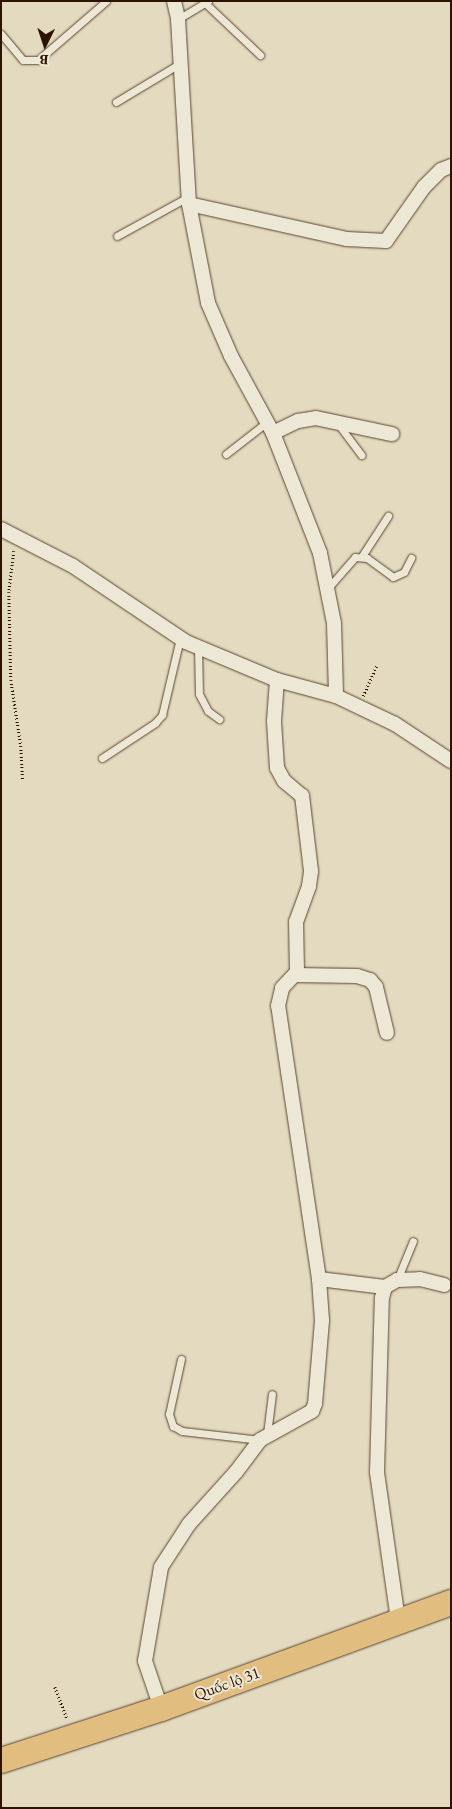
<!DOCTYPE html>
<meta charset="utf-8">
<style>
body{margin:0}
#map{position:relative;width:452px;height:1809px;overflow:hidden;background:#e3dabf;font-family:"EB Garamond",serif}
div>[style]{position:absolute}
.path>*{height:2.5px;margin-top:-1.25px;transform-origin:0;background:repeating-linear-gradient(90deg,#2c1300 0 1px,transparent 0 3.5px)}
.roads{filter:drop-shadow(0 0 1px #5a4530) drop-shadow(0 0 1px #5a4530)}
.lane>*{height:7px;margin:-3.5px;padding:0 3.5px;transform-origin:3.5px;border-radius:3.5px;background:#ede7d5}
.street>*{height:14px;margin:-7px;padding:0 7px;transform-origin:7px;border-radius:7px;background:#ede7d5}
.highway>*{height:25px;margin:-12.5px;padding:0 12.5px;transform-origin:12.5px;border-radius:12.5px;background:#e2bd80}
span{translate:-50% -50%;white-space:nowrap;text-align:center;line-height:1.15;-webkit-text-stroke:4px #ede7d5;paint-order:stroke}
.street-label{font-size:16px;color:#2c1300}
.frame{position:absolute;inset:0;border:2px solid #2c1300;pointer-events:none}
.north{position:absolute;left:20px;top:20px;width:50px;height:50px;-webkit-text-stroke:4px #ede7d5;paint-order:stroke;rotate:184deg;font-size:14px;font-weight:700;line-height:20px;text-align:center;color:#2c1300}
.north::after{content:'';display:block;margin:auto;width:18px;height:22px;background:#2c1300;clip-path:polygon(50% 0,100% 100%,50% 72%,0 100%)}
</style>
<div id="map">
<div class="path">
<div style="left:14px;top:551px;width:41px;rotate:97deg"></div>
<div style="left:9px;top:592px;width:88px;rotate:88.7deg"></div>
<div style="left:11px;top:680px;width:67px;rotate:81.4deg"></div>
<div style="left:21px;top:746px;width:34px;rotate:87deg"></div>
<div style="left:363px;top:696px;width:34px;rotate:-66deg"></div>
<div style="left:55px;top:1687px;width:34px;rotate:69deg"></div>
</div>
<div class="roads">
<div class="lane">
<div style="left:205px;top:3px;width:76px;rotate:43.4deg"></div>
<div style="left:178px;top:19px;width:35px;rotate:-31deg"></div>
<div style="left:1px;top:34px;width:34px;rotate:50deg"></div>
<div style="left:23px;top:60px;width:15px"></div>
<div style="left:38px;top:60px;width:90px;rotate:-40.9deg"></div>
<div style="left:116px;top:102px;width:76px;rotate:-31deg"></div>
<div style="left:117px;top:236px;width:81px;rotate:-28.8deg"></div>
<div style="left:338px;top:424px;width:39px;rotate:53deg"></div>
<div style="left:226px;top:454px;width:52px;rotate:-38deg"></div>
<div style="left:362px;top:556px;width:48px;rotate:-57deg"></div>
<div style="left:328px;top:588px;width:41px;rotate:-48.9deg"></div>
<div style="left:355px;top:557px;width:12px;rotate:5deg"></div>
<div style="left:367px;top:558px;width:32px;rotate:36deg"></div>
<div style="left:393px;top:577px;width:12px;rotate:-24deg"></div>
<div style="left:404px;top:572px;width:16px;rotate:-63deg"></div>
<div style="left:198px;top:647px;width:47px;rotate:88.8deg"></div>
<div style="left:199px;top:694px;width:19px;rotate:62deg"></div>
<div style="left:208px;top:711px;width:14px;rotate:36deg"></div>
<div style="left:102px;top:758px;width:64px;rotate:-33.4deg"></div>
<div style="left:155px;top:723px;width:11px;rotate:-49deg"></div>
<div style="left:162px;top:715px;width:79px;rotate:-76.8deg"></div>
<div style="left:397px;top:1280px;width:42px;rotate:-67.7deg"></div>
<div style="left:181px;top:1359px;width:56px;rotate:102.3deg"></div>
<div style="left:169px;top:1414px;width:13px;rotate:72deg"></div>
<div style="left:173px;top:1426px;width:10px;rotate:29deg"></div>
<div style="left:182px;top:1431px;width:79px;rotate:6.6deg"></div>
<div style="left:267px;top:1434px;width:40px;rotate:-82.9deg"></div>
</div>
<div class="street">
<div style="left:174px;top:1px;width:18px;rotate:77deg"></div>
<div style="left:178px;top:19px;width:185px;rotate:86.6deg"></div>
<div style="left:189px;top:204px;width:101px;rotate:79.1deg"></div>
<div style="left:208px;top:303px;width:58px;rotate:66.5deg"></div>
<div style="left:231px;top:356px;width:88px;rotate:61.4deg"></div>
<div style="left:273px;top:433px;width:129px;rotate:68.6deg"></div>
<div style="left:320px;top:553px;width:71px;rotate:78.7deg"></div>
<div style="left:334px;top:623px;width:73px;rotate:88.4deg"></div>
<div style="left:189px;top:204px;width:162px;rotate:12.5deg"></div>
<div style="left:347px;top:239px;width:39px;rotate:3deg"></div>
<div style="left:386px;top:241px;width:66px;rotate:-54.9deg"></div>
<div style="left:424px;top:187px;width:24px;rotate:-45deg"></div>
<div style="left:441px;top:170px;width:11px;rotate:-22deg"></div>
<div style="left:273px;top:433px;width:28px;rotate:-26deg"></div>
<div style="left:298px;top:421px;width:18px;rotate:-9deg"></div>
<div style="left:316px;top:418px;width:78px;rotate:11.9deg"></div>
<div style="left:1px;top:529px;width:81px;rotate:27.2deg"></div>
<div style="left:73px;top:566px;width:136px;rotate:33.9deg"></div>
<div style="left:186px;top:642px;width:99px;rotate:22.7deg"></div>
<div style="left:277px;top:680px;width:61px;rotate:15.2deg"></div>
<div style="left:336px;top:696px;width:65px;rotate:25.4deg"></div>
<div style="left:395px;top:724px;width:67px;rotate:33.5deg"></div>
<div style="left:295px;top:975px;width:62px;rotate:0.9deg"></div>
<div style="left:357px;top:976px;width:14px;rotate:17deg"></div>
<div style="left:370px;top:980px;width:9px;rotate:49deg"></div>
<div style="left:376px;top:987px;width:47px;rotate:76.6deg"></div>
<div style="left:319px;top:1279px;width:66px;rotate:6.9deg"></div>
<div style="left:398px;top:1620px;width:149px;rotate:-98.1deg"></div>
<div style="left:377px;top:1472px;width:174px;rotate:-88.4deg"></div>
<div style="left:382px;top:1298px;width:11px;rotate:-75deg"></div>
<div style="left:385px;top:1287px;width:14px;rotate:-30deg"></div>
<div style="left:397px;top:1280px;width:23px;rotate:-2deg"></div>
<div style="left:420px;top:1279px;width:25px;rotate:14deg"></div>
<div style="left:161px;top:1708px;width:50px;rotate:-108.8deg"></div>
<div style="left:145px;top:1661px;width:95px;rotate:-80.3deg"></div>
<div style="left:161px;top:1567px;width:51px;rotate:-56.9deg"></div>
<div style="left:189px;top:1524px;width:70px;rotate:-47.9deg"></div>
<div style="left:236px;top:1472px;width:40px;rotate:-53deg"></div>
<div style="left:260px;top:1440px;width:60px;rotate:-29.1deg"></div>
<div style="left:312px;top:1411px;width:8px;rotate:-67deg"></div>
<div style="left:315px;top:1404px;width:84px;rotate:-85.2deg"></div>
<div style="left:322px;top:1320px;width:41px;rotate:-94.2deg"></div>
<div style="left:319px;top:1279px;width:276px;rotate:-98.5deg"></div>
<div style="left:278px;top:1006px;width:18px;rotate:-77deg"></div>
<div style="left:282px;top:988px;width:22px;rotate:-47deg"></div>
<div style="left:297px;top:972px;width:50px;rotate:-91.1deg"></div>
<div style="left:296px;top:922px;width:38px;rotate:-70deg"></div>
<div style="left:309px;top:886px;width:15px;rotate:-82deg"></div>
<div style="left:311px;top:871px;width:76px;rotate:-96.8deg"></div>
<div style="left:302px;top:796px;width:23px;rotate:-140deg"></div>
<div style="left:284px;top:781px;width:15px;rotate:-118deg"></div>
<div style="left:277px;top:768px;width:47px;rotate:-93.7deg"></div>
<div style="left:274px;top:721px;width:41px;rotate:-85.8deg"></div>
</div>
<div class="highway">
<div style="left:1px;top:1760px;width:168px;rotate:-18deg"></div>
<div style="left:161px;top:1708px;width:309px;rotate:-20.1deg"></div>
</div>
</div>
<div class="street-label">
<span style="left:227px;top:1684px;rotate:-20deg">Quốc lộ 31</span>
</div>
<div class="frame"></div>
<div class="north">B</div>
</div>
